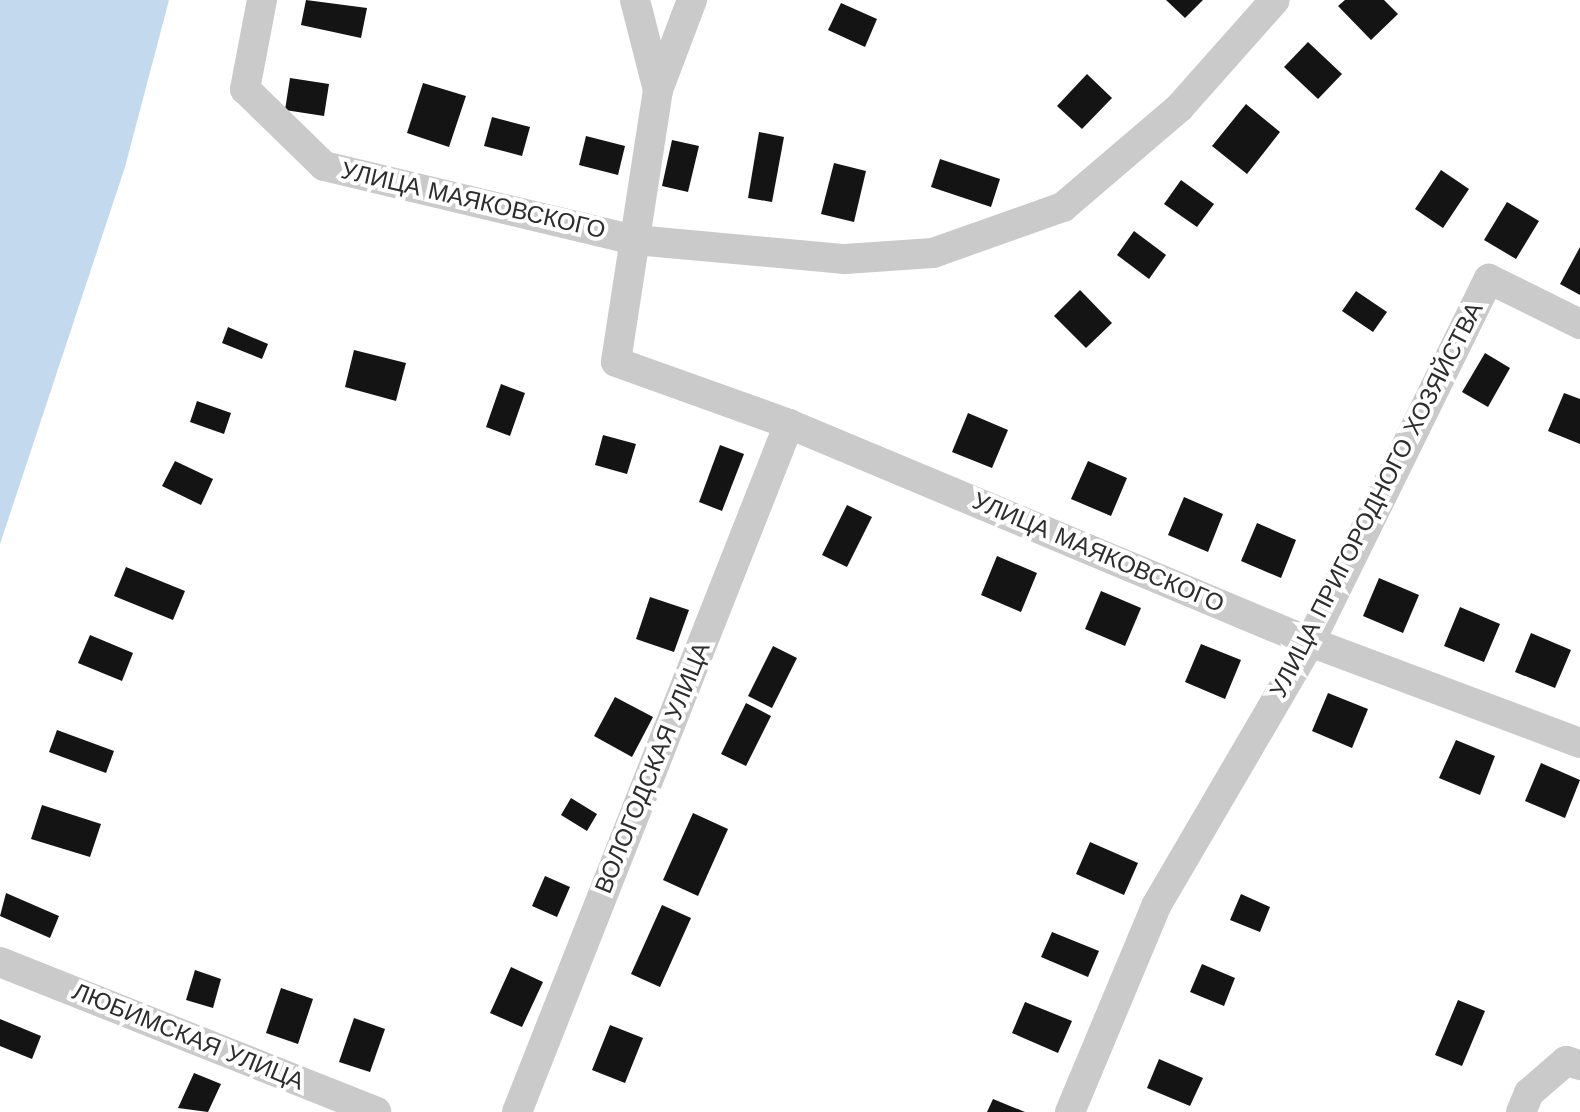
<!DOCTYPE html>
<meta charset="utf-8">
<style>
body{margin:0}
#map{position:relative;width:1580px;height:1112px;overflow:hidden;background:#fff;font-family:"Work Sans",sans-serif}
div>[style]{position:absolute}
.water>*{inset:0;background:#c3d9ee}
.building>*{inset:0;background:#141414}
.minor>*{height:30px;margin:-15px;padding:0 15px;transform-origin:15px;border-radius:15px;background:#cacaca}
span{translate:-50% -50%;white-space:nowrap;text-align:center;line-height:1.15;-webkit-text-stroke:8px #fff;paint-order:stroke}
.street-label{font-size:24px;color:#2d2d2d}
</style>
<div id="map">
<div class="water">
<div style="clip-path:polygon(0 0,169px 0,125px 167px,0 544px)"></div>
</div>
<div class="building">
<div style="clip-path:polygon(306px 0,367px 8px,361px 38px,301px 25px)"></div>
<div style="clip-path:polygon(1166px 0,1203px 0,1185px 18px)"></div>
<div style="clip-path:polygon(1345px 0,1384px 0,1398px 14px,1371px 40px,1338px 6px)"></div>
<div style="clip-path:polygon(841px 3px,877px 19px,865px 47px,828px 30px)"></div>
<div style="clip-path:polygon(1308px 42px,1342px 74px,1318px 99px,1284px 67px)"></div>
<div style="clip-path:polygon(1087px 74px,1112px 98px,1082px 129px,1057px 106px)"></div>
<div style="clip-path:polygon(290px 78px,329px 84px,324px 116px,285px 110px)"></div>
<div style="clip-path:polygon(423px 83px,466px 96px,449px 147px,407px 133px)"></div>
<div style="clip-path:polygon(1246px 104px,1280px 132px,1247px 174px,1212px 146px)"></div>
<div style="clip-path:polygon(492px 117px,530px 127px,522px 156px,484px 146px)"></div>
<div style="clip-path:polygon(759px 132px,784px 137px,772px 202px,748px 198px)"></div>
<div style="clip-path:polygon(586px 136px,625px 146px,618px 175px,579px 165px)"></div>
<div style="clip-path:polygon(672px 140px,699px 146px,688px 192px,662px 186px)"></div>
<div style="clip-path:polygon(940px 159px,1000px 179px,991px 207px,931px 187px)"></div>
<div style="clip-path:polygon(834px 163px,866px 171px,854px 222px,821px 214px)"></div>
<div style="clip-path:polygon(1441px 170px,1469px 189px,1443px 228px,1415px 209px)"></div>
<div style="clip-path:polygon(1181px 180px,1214px 204px,1197px 227px,1164px 204px)"></div>
<div style="clip-path:polygon(1507px 202px,1539px 221px,1516px 259px,1484px 240px)"></div>
<div style="clip-path:polygon(1134px 231px,1166px 255px,1149px 279px,1117px 255px)"></div>
<div style="clip-path:polygon(1580px 247px,1580px 295px,1560px 284px)"></div>
<div style="clip-path:polygon(1080px 290px,1112px 323px,1086px 348px,1054px 316px)"></div>
<div style="clip-path:polygon(1356px 291px,1387px 312px,1373px 332px,1342px 311px)"></div>
<div style="clip-path:polygon(228px 327px,268px 344px,262px 359px,222px 343px)"></div>
<div style="clip-path:polygon(354px 350px,406px 363px,396px 401px,345px 387px)"></div>
<div style="clip-path:polygon(1485px 353px,1510px 368px,1488px 407px,1462px 392px)"></div>
<div style="clip-path:polygon(501px 384px,525px 393px,510px 436px,486px 427px)"></div>
<div style="clip-path:polygon(1564px 393px,1580px 399px,1580px 444px,1548px 431px)"></div>
<div style="clip-path:polygon(197px 401px,231px 413px,224px 434px,190px 422px)"></div>
<div style="clip-path:polygon(968px 413px,1008px 430px,992px 468px,952px 452px)"></div>
<div style="clip-path:polygon(603px 435px,636px 444px,627px 474px,595px 465px)"></div>
<div style="clip-path:polygon(720px 445px,744px 454px,722px 511px,699px 502px)"></div>
<div style="clip-path:polygon(175px 461px,213px 479px,201px 505px,162px 486px)"></div>
<div style="clip-path:polygon(1088px 461px,1127px 478px,1111px 516px,1071px 499px)"></div>
<div style="clip-path:polygon(1184px 497px,1223px 514px,1208px 552px,1168px 535px)"></div>
<div style="clip-path:polygon(847px 505px,872px 517px,847px 567px,822px 555px)"></div>
<div style="clip-path:polygon(1257px 523px,1296px 540px,1281px 578px,1241px 561px)"></div>
<div style="clip-path:polygon(997px 556px,1037px 573px,1021px 612px,981px 595px)"></div>
<div style="clip-path:polygon(126px 567px,185px 591px,173px 620px,114px 596px)"></div>
<div style="clip-path:polygon(1379px 578px,1419px 595px,1403px 633px,1363px 616px)"></div>
<div style="clip-path:polygon(1101px 591px,1141px 608px,1125px 646px,1085px 629px)"></div>
<div style="clip-path:polygon(650px 597px,689px 610px,674px 652px,636px 639px)"></div>
<div style="clip-path:polygon(1460px 607px,1500px 624px,1484px 662px,1444px 646px)"></div>
<div style="clip-path:polygon(1531px 633px,1571px 650px,1555px 688px,1515px 672px)"></div>
<div style="clip-path:polygon(90px 635px,133px 653px,122px 681px,78px 663px)"></div>
<div style="clip-path:polygon(1201px 644px,1241px 660px,1225px 699px,1185px 682px)"></div>
<div style="clip-path:polygon(773px 646px,797px 658px,772px 708px,748px 696px)"></div>
<div style="clip-path:polygon(1328px 693px,1368px 709px,1352px 748px,1312px 731px)"></div>
<div style="clip-path:polygon(615px 697px,653px 717px,632px 757px,594px 736px)"></div>
<div style="clip-path:polygon(746px 703px,771px 716px,746px 766px,721px 754px)"></div>
<div style="clip-path:polygon(57px 730px,114px 751px,106px 773px,49px 752px)"></div>
<div style="clip-path:polygon(1456px 740px,1495px 756px,1480px 795px,1439px 778px)"></div>
<div style="clip-path:polygon(1541px 763px,1580px 780px,1565px 818px,1525px 801px)"></div>
<div style="clip-path:polygon(571px 798px,597px 814px,587px 831px,561px 815px)"></div>
<div style="clip-path:polygon(42px 805px,101px 824px,90px 857px,31px 839px)"></div>
<div style="clip-path:polygon(693px 813px,728px 829px,698px 896px,663px 880px)"></div>
<div style="clip-path:polygon(1090px 842px,1138px 863px,1124px 895px,1076px 874px)"></div>
<div style="clip-path:polygon(545px 876px,570px 887px,557px 917px,532px 906px)"></div>
<div style="clip-path:polygon(6px 893px,59px 916px,50px 938px,0 916px)"></div>
<div style="clip-path:polygon(1241px 894px,1270px 907px,1260px 932px,1230px 920px)"></div>
<div style="clip-path:polygon(662px 905px,691px 918px,660px 987px,631px 974px)"></div>
<div style="clip-path:polygon(1052px 932px,1099px 951px,1088px 977px,1041px 957px)"></div>
<div style="clip-path:polygon(1202px 964px,1235px 978px,1224px 1006px,1190px 992px)"></div>
<div style="clip-path:polygon(511px 967px,543px 982px,522px 1027px,490px 1013px)"></div>
<div style="clip-path:polygon(195px 970px,221px 979px,213px 1008px,186px 1000px)"></div>
<div style="clip-path:polygon(281px 988px,313px 999px,298px 1044px,266px 1033px)"></div>
<div style="clip-path:polygon(1458px 1000px,1485px 1011px,1462px 1066px,1435px 1055px)"></div>
<div style="clip-path:polygon(1025px 1002px,1072px 1021px,1058px 1053px,1012px 1033px)"></div>
<div style="clip-path:polygon(354px 1018px,385px 1029px,370px 1072px,339px 1062px)"></div>
<div style="clip-path:polygon(0 1019px,41px 1036px,32px 1059px,0 1046px)"></div>
<div style="clip-path:polygon(610px 1025px,643px 1038px,625px 1083px,592px 1070px)"></div>
<div style="clip-path:polygon(1159px 1059px,1203px 1078px,1190px 1106px,1147px 1088px)"></div>
<div style="clip-path:polygon(194px 1073px,221px 1084px,208px 1112px,178px 1108px)"></div>
<div style="clip-path:polygon(993px 1099px,1025px 1112px,987px 1112px)"></div>
</div>
<div class="minor">
<div style="left:262px;top:0;width:91px;rotate:100.8deg"></div>
<div style="left:245px;top:89px;width:110px;rotate:44.3deg"></div>
<div style="left:324px;top:166px;width:320px;rotate:13.4deg"></div>
<div style="left:635px;top:240px;width:211px;rotate:5.2deg"></div>
<div style="left:845px;top:259px;width:88px;rotate:-3.9deg"></div>
<div style="left:933px;top:253px;width:138px;rotate:-19.5deg"></div>
<div style="left:1063px;top:207px;width:153px;rotate:-40.5deg"></div>
<div style="left:1179px;top:108px;width:144px;rotate:-48.4deg"></div>
<div style="left:635px;top:0;width:93px;rotate:75.7deg"></div>
<div style="left:692px;top:0;width:96px;rotate:110.7deg"></div>
<div style="left:658px;top:90px;width:275px;rotate:98.8deg"></div>
<div style="left:616px;top:362px;width:184px;rotate:19.7deg"></div>
<div style="left:789px;top:424px;width:565px;rotate:22.71deg"></div>
<div style="left:1310px;top:642px;width:288px;rotate:20.5deg"></div>
<div style="left:0;top:962px;width:405px;rotate:21.7deg"></div>
<div style="left:517px;top:1112px;width:740px;rotate:-68.43deg"></div>
<div style="left:1070px;top:1112px;width:223px;rotate:-67.3deg"></div>
<div style="left:1156px;top:906px;width:306px;rotate:-59.7deg"></div>
<div style="left:1310px;top:642px;width:405px;rotate:-63.8deg"></div>
<div style="left:1489px;top:279px;width:102px;rotate:26.3deg"></div>
<div style="left:1521px;top:1112px;width:21px;rotate:-67deg"></div>
<div style="left:1529px;top:1093px;width:49px;rotate:-40.9deg"></div>
<div style="left:1566px;top:1061px;width:15px;rotate:16deg"></div>
</div>
<div class="street-label">
<span style="left:473px;top:201px;rotate:13deg">УЛИЦА МАЯКОВСКОГО</span>
<span style="left:1377px;top:500px;rotate:-63deg">УЛИЦА ПРИГОРОДНОГО ХОЗЯЙСТВА</span>
<span style="left:1098px;top:553px;rotate:23deg">УЛИЦА МАЯКОВСКОГО</span>
<span style="left:653px;top:768px;rotate:-68deg">ВОЛОГОДСКАЯ УЛИЦА</span>
<span style="left:188px;top:1037px;rotate:22deg">ЛЮБИМСКАЯ УЛИЦА</span>
</div>
</div>
